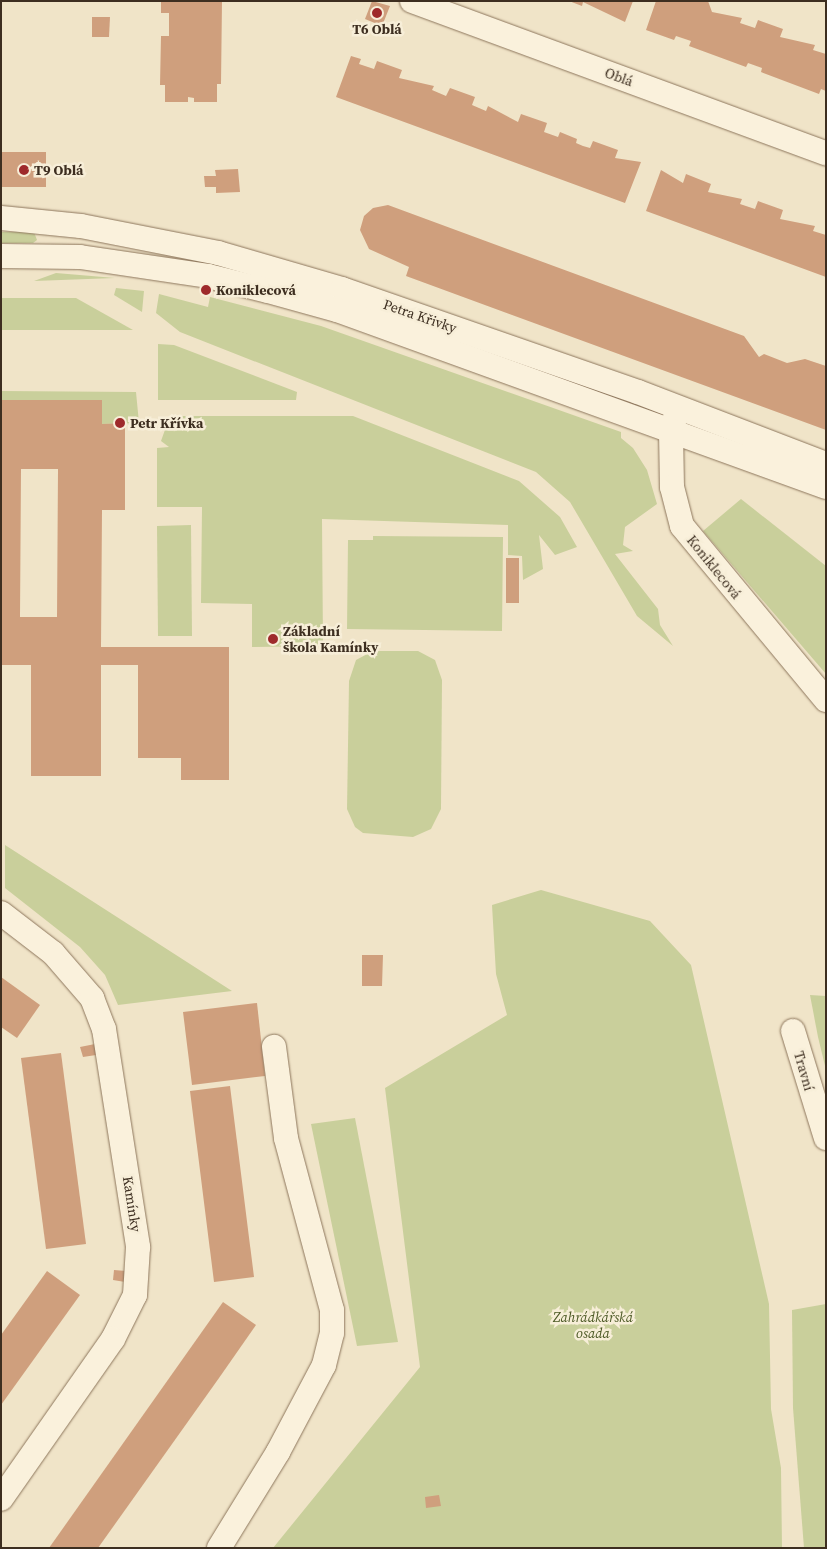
<!DOCTYPE html>
<meta charset="utf-8">
<style>
body{margin:0}
#map{position:relative;width:827px;height:1549px;overflow:hidden;background:#f0e4c8;font-family:"Source Serif 4",serif}
div>[style]{position:absolute}
.green>*{inset:0;background:#c9cf9b}
.building>*{inset:0;background:#cf9f7d}
.roads{filter:drop-shadow(0 0 1px #8d765c) drop-shadow(0 0 1px #8d765c)}
.minor>*{height:24px;margin:-12px;padding:0 12px;transform-origin:12px;border-radius:12px;background:#faf1dc}
.dots>*{width:14px;height:14px;translate:-50% -50%;box-sizing:border-box;border:2px solid #f7eed8;border-radius:50%}
span{translate:-50% -50%;white-space:nowrap;text-align:center;line-height:1.15;-webkit-text-stroke:5px #f7eed8;paint-order:stroke}
.poi-label{font-size:14px;color:#3d2e20;font-weight:700}
.left{translate:0 -50%;text-align:left}
.street-label{font-size:14px;color:#3d2e20}
.park-label{font-size:14px;color:#4d5a26;font-style:italic}
.frame{position:absolute;inset:0;border:2px solid #3d2e20;pointer-events:none}
</style>
<div id="map">
<div class="green">
<div style="clip-path:polygon(1px 232px,34px 232px,37px 240px,33px 243px,1px 243px)"></div>
<div style="clip-path:polygon(56px 273px,115px 278px,34px 281px)"></div>
<div style="clip-path:polygon(116px 288px,144px 291px,142px 312px,114px 295px)"></div>
<div style="clip-path:polygon(159px 294px,208px 307px,210px 297px,321px 326px,621px 432px,621px 438px,633px 448px,647px 470px,657px 504px,625px 527px,623px 545px,633px 551px,615px 554px,658px 609px,660px 625px,673px 646px,637px 616px,570px 502px,536px 472px,180px 332px,156px 313px)"></div>
<div style="clip-path:polygon(1px 298px,76px 298px,133px 330px,1px 330px)"></div>
<div style="clip-path:polygon(158px 344px,174px 345px,297px 392px,296px 400px,158px 400px)"></div>
<div style="clip-path:polygon(1px 391px,136px 392px,139px 423px,102px 424px,101px 400px,1px 400px)"></div>
<div style="clip-path:polygon(177px 416px,353px 416px,519px 481px,560px 517px,577px 547px,555px 555px,539px 535px,543px 569px,523px 580px,522px 556px,508px 555px,508px 525px,322px 519px,323px 646px,252px 647px,252px 604px,201px 603px,202px 507px,157px 507px,157px 448px,169px 447px,161px 441px,166px 427px)"></div>
<div style="clip-path:polygon(741px 499px,826px 566px,826px 674px,703px 531px)"></div>
<div style="clip-path:polygon(191px 525px,192px 636px,158px 636px,157px 526px)"></div>
<div style="clip-path:polygon(373px 536px,503px 537px,502px 631px,347px 629px,348px 540px,373px 540px)"></div>
<div style="clip-path:polygon(373px 651px,418px 651px,435px 660px,442px 680px,441px 809px,431px 829px,413px 837px,363px 833px,355px 827px,347px 809px,349px 681px,356px 660px)"></div>
<div style="clip-path:polygon(5px 845px,232px 991px,118px 1005px,105px 975px,80px 947px,5px 888px)"></div>
<div style="clip-path:polygon(541px 890px,650px 921px,691px 965px,769px 1304px,771px 1409px,781px 1468px,782px 1548px,273px 1548px,420px 1367px,385px 1088px,507px 1015px,496px 974px,492px 905px)"></div>
<div style="clip-path:polygon(810px 995px,826px 996px,826px 1070px,818px 1037px)"></div>
<div style="clip-path:polygon(355px 1118px,398px 1342px,357px 1346px,311px 1124px)"></div>
<div style="clip-path:polygon(826px 1304px,826px 1548px,804px 1548px,793px 1408px,792px 1310px)"></div>
</div>
<div class="building">
<div style="clip-path:polygon(161px 1px,222px 1px,221px 84px,217px 84px,217px 102px,194px 102px,194px 98px,188px 97px,188px 102px,165px 102px,165px 85px,160px 85px,161px 36px,169px 36px,169px 13px,161px 13px)"></div>
<div style="clip-path:polygon(372px 1px,390px 6px,382px 26px,365px 19px)"></div>
<div style="clip-path:polygon(569px 1px,633px 1px,625px 22px,583px 2px,582px 6px)"></div>
<div style="clip-path:polygon(656px 1px,708px 1px,712px 12px,742px 18px,740px 23px,755px 28px,758px 20px,783px 29px,780px 37px,815px 45px,813px 50px,826px 54px,826px 91px,821px 89px,819px 94px,761px 72px,762px 68px,748px 63px,746px 67px,689px 46px,691px 41px,676px 36px,674px 40px,646px 30px)"></div>
<div style="clip-path:polygon(92px 17px,110px 17px,109px 37px,92px 37px)"></div>
<div style="clip-path:polygon(351px 56px,361px 59px,359px 64px,374px 69px,377px 61px,402px 70px,399px 78px,434px 86px,432px 90px,446px 96px,450px 88px,475px 97px,472px 105px,486px 111px,488px 106px,518px 122px,521px 114px,547px 123px,544px 132px,558px 137px,560px 132px,577px 139px,576px 143px,583px 146px,590px 148px,593px 141px,618px 150px,615px 158px,641px 162px,625px 203px,336px 97px)"></div>
<div style="clip-path:polygon(1px 152px,46px 152px,46px 187px,1px 187px)"></div>
<div style="clip-path:polygon(238px 169px,240px 192px,216px 193px,216px 187px,205px 187px,204px 176px,216px 176px,215px 170px)"></div>
<div style="clip-path:polygon(661px 170px,683px 183px,686px 174px,711px 184px,708px 192px,742px 199px,740px 204px,755px 209px,758px 201px,783px 210px,780px 219px,815px 226px,813px 231px,826px 235px,826px 277px,646px 211px)"></div>
<div style="clip-path:polygon(388px 205px,744px 336px,759px 357px,764px 354px,787px 363px,805px 359px,826px 366px,826px 430px,406px 276px,409px 267px,369px 249px,360px 230px,364px 216px,373px 208px)"></div>
<div style="clip-path:polygon(evenodd,1px 400px,102px 400px,102px 424px,125px 423px,125px 510px,102px 510px,101px 647px,229px 647px,229px 780px,181px 780px,181px 758px,138px 758px,138px 665px,101px 665px,101px 776px,31px 776px,31px 665px,1px 665px,1px 400px,21px 469px,58px 469px,57px 617px,20px 617px,21px 469px)"></div>
<div style="clip-path:polygon(506px 558px,519px 558px,519px 603px,506px 603px)"></div>
<div style="clip-path:polygon(362px 955px,383px 955px,382px 986px,362px 986px)"></div>
<div style="clip-path:polygon(1px 977px,40px 1005px,17px 1038px,1px 1027px)"></div>
<div style="clip-path:polygon(257px 1003px,265px 1076px,192px 1085px,183px 1012px)"></div>
<div style="clip-path:polygon(95px 1044px,96px 1055px,83px 1057px,80px 1047px)"></div>
<div style="clip-path:polygon(61px 1053px,86px 1244px,46px 1249px,21px 1058px)"></div>
<div style="clip-path:polygon(230px 1086px,254px 1277px,214px 1282px,190px 1091px)"></div>
<div style="clip-path:polygon(114px 1270px,126px 1271px,125px 1282px,113px 1280px)"></div>
<div style="clip-path:polygon(47px 1271px,80px 1295px,1px 1405px,1px 1335px)"></div>
<div style="clip-path:polygon(223px 1302px,256px 1325px,219px 1378px,98px 1548px,49px 1548px)"></div>
<div style="clip-path:polygon(439px 1495px,441px 1506px,426px 1508px,425px 1497px)"></div>
</div>
<div class="roads">
<div class="minor">
<div style="left:412px;top:1px;width:441px;rotate:20.2deg"></div>
<div style="left:1px;top:218px;width:80px;rotate:5.7deg"></div>
<div style="left:81px;top:226px;width:140px;rotate:11.1deg"></div>
<div style="left:218px;top:253px;width:129px;rotate:16.2deg"></div>
<div style="left:342px;top:289px;width:313px;rotate:19.2deg"></div>
<div style="left:638px;top:392px;width:201px;rotate:21deg"></div>
<div style="left:1px;top:256px;width:79px;rotate:0.7deg"></div>
<div style="left:80px;top:257px;width:129px;rotate:8.4deg"></div>
<div style="left:208px;top:276px;width:62px;rotate:14deg"></div>
<div style="left:268px;top:291px;width:72px;rotate:15.4deg"></div>
<div style="left:337px;top:310px;width:520px;rotate:19.9deg"></div>
<div style="left:675px;top:418px;width:14px;rotate:107deg"></div>
<div style="left:671px;top:431px;width:56px;rotate:89deg"></div>
<div style="left:672px;top:487px;width:40px;rotate:75.6deg"></div>
<div style="left:682px;top:526px;width:226px;rotate:50.4deg"></div>
<div style="left:1px;top:913px;width:66px;rotate:37.6deg"></div>
<div style="left:53px;top:953px;width:60px;rotate:49.1deg"></div>
<div style="left:92px;top:998px;width:33px;rotate:69deg"></div>
<div style="left:104px;top:1029px;width:221px;rotate:81.1deg"></div>
<div style="left:138px;top:1247px;width:48px;rotate:93.6deg"></div>
<div style="left:135px;top:1295px;width:49px;rotate:116.6deg"></div>
<div style="left:113px;top:1339px;width:195px;rotate:125deg"></div>
<div style="left:793px;top:1031px;width:112px;rotate:72.9deg"></div>
<div style="left:219px;top:1548px;width:113px;rotate:-58.4deg"></div>
<div style="left:278px;top:1452px;width:98px;rotate:-62.1deg"></div>
<div style="left:324px;top:1365px;width:33px;rotate:-76deg"></div>
<div style="left:332px;top:1333px;width:23px;rotate:-90deg"></div>
<div style="left:332px;top:1310px;width:178px;rotate:-105deg"></div>
<div style="left:286px;top:1138px;width:92px;rotate:-97.5deg"></div>
</div>
</div>
<div class="dots">
<div style="left:377px;top:13px;background:#9e2a2b"></div>
<div style="left:24px;top:170px;background:#9e2a2b"></div>
<div style="left:206px;top:290px;background:#9e2a2b"></div>
<div style="left:120px;top:423px;background:#9e2a2b"></div>
<div style="left:273px;top:639px;background:#9e2a2b"></div>
</div>
<div class="poi-label">
<span style="left:377px;top:29px">T6 Oblá</span>
<span class="left" style="left:34px;top:170px">T9 Oblá</span>
<span class="left" style="left:216px;top:290px">Koniklecová</span>
<span class="left" style="left:130px;top:423px">Petr Křívka</span>
<span class="left" style="left:283px;top:639px">Základní<br>škola Kamínky</span>
</div>
<div class="street-label">
<span style="left:619px;top:77px;rotate:20deg">Oblá</span>
<span style="left:420px;top:316px;rotate:19deg">Petra Křivky</span>
<span style="left:714px;top:567px;rotate:51deg">Koniklecová</span>
<span style="left:804px;top:1071px;rotate:74deg">Travní</span>
<span style="left:132px;top:1204px;rotate:81deg">Kamínky</span>
</div>
<div class="park-label">
<span style="left:593px;top:1325px">Zahrádkářská<br>osada</span>
</div>
<div class="frame"></div>
</div>
